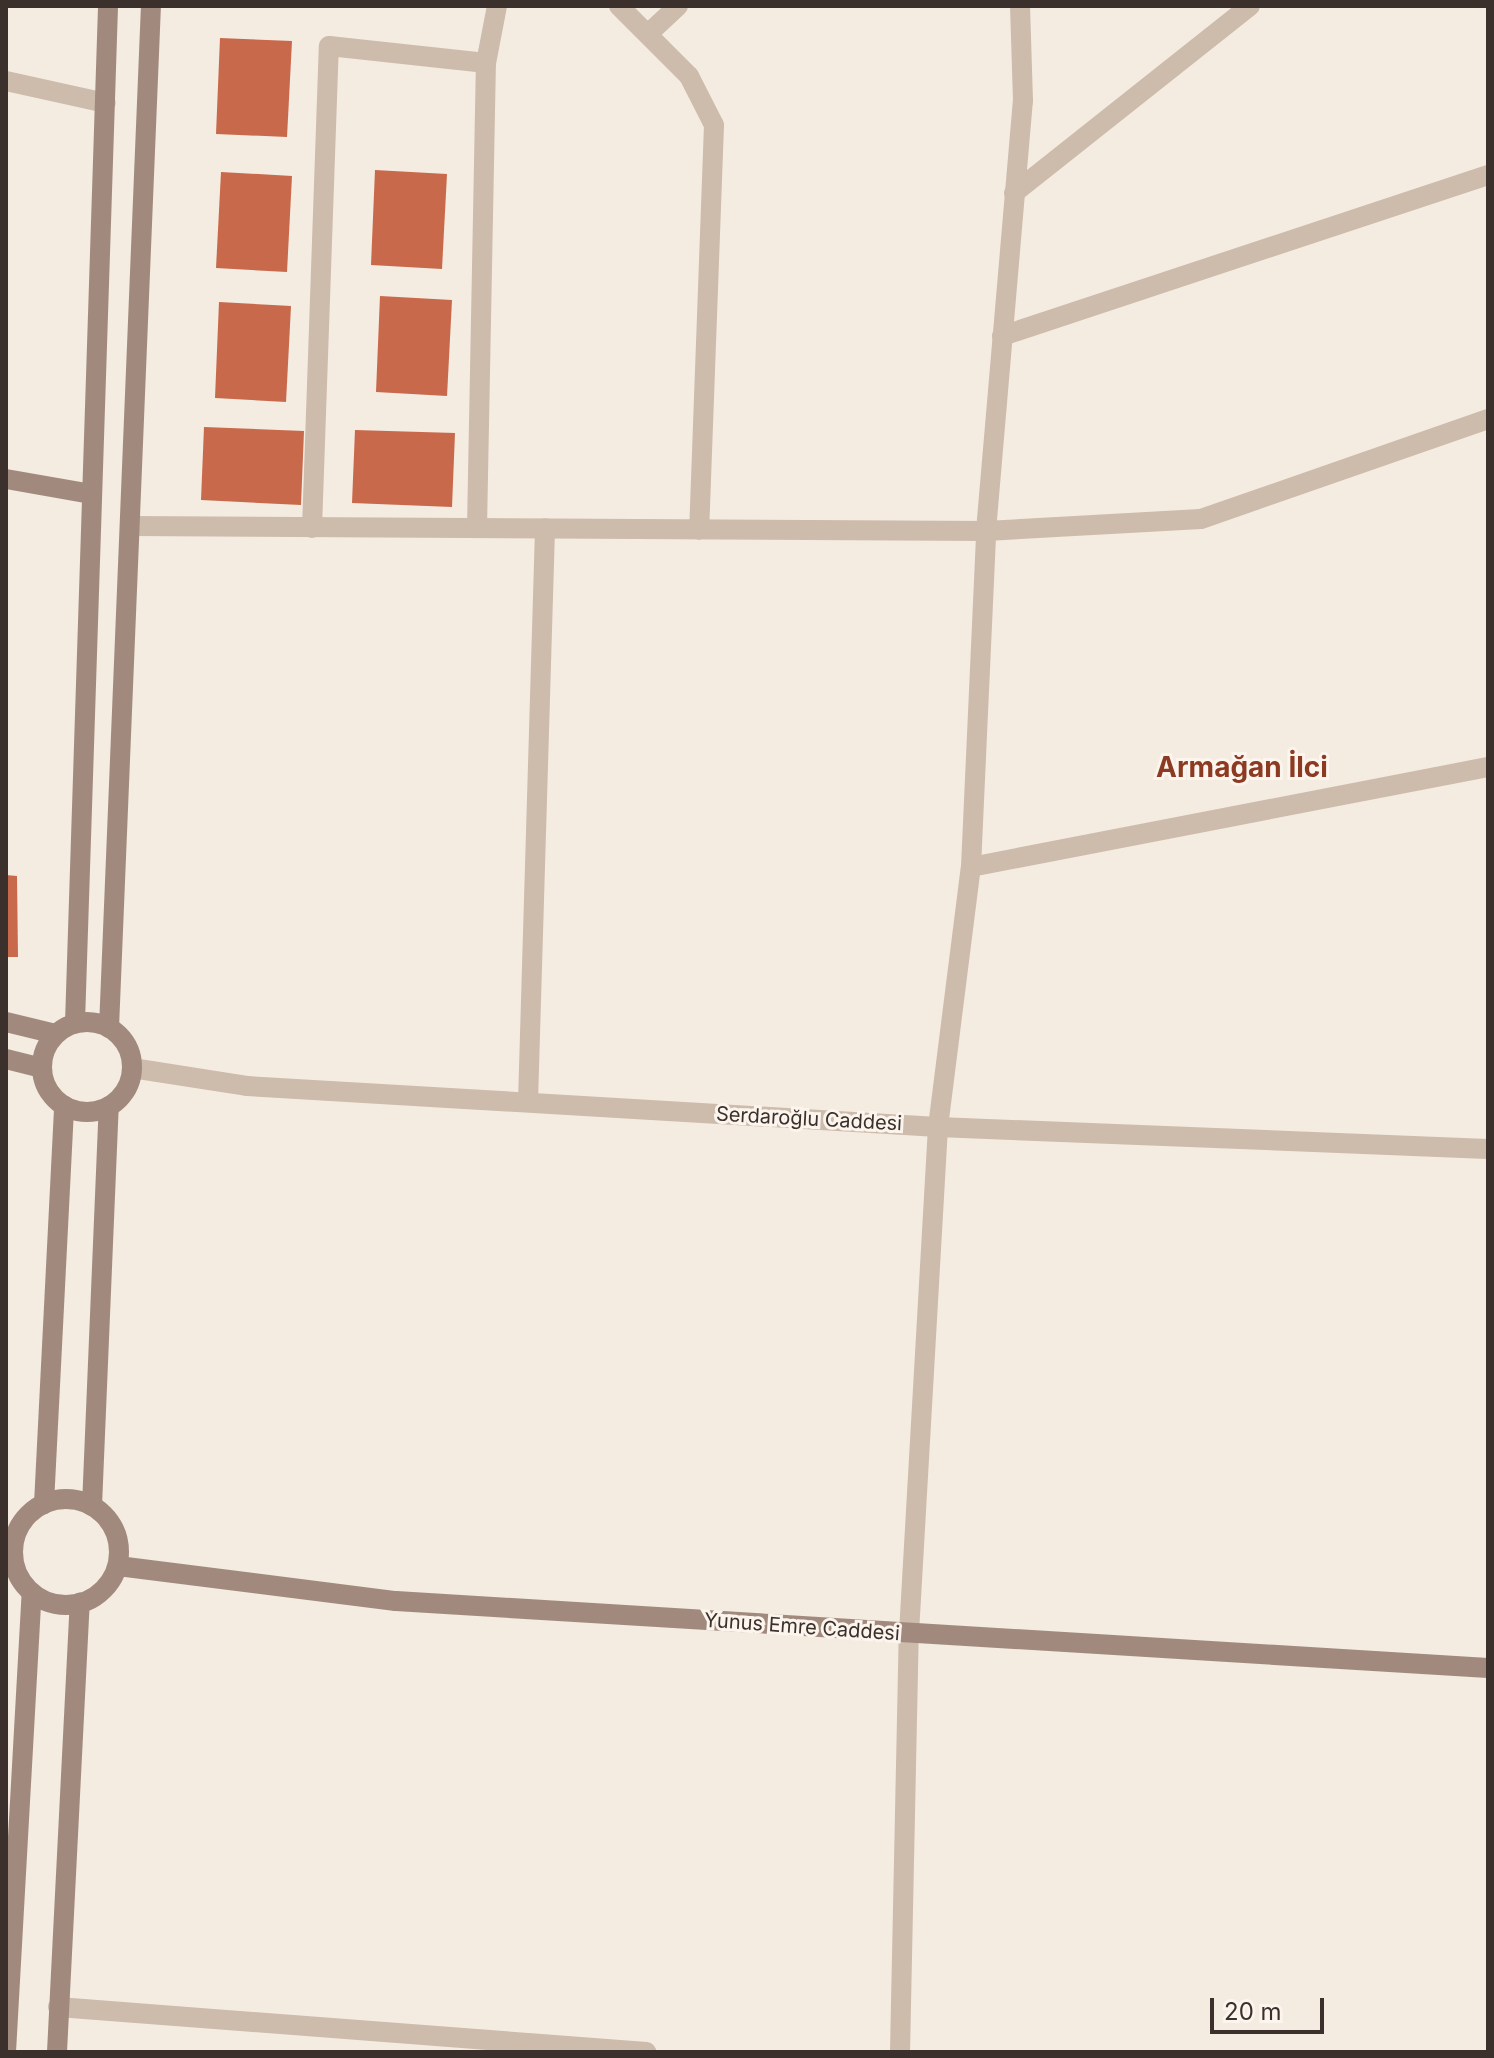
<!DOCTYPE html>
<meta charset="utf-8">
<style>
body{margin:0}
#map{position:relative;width:1494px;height:2058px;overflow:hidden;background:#f4ebe1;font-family:Inter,sans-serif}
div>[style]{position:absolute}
.building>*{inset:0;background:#c8694b}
.lane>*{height:20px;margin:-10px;padding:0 10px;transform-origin:10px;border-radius:10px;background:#cdbbac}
.street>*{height:20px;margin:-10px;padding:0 10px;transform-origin:10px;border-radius:10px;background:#cdbbac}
.secondary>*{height:20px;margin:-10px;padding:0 10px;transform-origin:10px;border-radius:10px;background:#a18a7d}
.secondary>.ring{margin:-10px;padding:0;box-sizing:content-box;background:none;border:20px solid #a18a7d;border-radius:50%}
span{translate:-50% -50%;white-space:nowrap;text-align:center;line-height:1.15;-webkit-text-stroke:6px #fbf5ee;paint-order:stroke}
.street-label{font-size:20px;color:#3b302b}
.district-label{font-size:28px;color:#8c3b22;font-weight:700}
.frame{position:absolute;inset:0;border:8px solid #3b302b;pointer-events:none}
.scale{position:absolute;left:1210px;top:1998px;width:114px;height:36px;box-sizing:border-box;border:4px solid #3b302b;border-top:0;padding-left:10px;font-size:24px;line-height:28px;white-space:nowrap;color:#3b302b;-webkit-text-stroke:6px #fbf5ee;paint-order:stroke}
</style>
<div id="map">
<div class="building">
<div style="clip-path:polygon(220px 38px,292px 41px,287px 137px,216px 134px)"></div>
<div style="clip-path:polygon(375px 170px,447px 174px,442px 269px,371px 265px)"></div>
<div style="clip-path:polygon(221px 172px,292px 176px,287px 272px,216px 268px)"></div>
<div style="clip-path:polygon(380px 296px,452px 300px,447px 396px,376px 392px)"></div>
<div style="clip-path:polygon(219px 302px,291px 306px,286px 402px,215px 398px)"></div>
<div style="clip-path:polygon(204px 427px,304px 431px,301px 505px,201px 500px)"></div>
<div style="clip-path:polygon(355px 430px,455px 433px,452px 507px,352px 503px)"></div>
<div style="clip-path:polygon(6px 875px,17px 876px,18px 957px,6px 957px)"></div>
</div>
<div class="lane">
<div style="left:312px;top:528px;width:482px;rotate:-88deg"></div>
<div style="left:329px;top:46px;width:158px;rotate:6.2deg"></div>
</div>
<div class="street">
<div style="left:619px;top:6px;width:99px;rotate:45deg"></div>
<div style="left:689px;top:76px;width:55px;rotate:63deg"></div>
<div style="left:714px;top:125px;width:405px;rotate:92.1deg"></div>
<div style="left:648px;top:34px;width:41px;rotate:-43deg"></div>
<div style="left:6px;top:81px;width:102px;rotate:12.4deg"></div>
<div style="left:1014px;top:193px;width:301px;rotate:-38.4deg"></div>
<div style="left:1002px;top:336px;width:512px;rotate:-18.33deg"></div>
<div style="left:130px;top:526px;width:856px;rotate:0.33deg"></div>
<div style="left:986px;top:531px;width:215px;rotate:-3.2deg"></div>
<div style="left:1201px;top:519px;width:304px;rotate:-19.2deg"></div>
<div style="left:477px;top:528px;width:465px;rotate:-88.9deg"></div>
<div style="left:486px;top:63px;width:58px;rotate:-79.1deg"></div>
<div style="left:971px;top:867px;width:527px;rotate:-10.95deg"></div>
<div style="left:132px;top:1068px;width:116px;rotate:8.9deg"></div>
<div style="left:247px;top:1086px;width:692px;rotate:3.4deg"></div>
<div style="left:938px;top:1127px;width:550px;rotate:2.29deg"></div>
<div style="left:528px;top:1102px;width:574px;rotate:-88.3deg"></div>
<div style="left:6px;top:1552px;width:7px;rotate:16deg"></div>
<div style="left:58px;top:2007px;width:590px;rotate:4.38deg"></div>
<div style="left:900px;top:2052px;width:419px;rotate:-88.8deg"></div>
<div style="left:909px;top:1633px;width:507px;rotate:-86.72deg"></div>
<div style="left:938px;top:1127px;width:262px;rotate:-82.8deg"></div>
<div style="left:971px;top:867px;width:336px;rotate:-87.4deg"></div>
<div style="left:986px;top:531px;width:432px;rotate:-85.1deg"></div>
<div style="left:1023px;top:101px;width:95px;rotate:-91.8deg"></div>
</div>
<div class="secondary">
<div style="left:6px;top:479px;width:86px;rotate:10deg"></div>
<div style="left:6px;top:1022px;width:51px;rotate:13.5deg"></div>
<div class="ring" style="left:42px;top:1022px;width:70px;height:70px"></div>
<div style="left:75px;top:1023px;width:1018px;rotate:-88.14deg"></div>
<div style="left:109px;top:1028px;width:1023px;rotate:-87.65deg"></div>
<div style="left:6px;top:1059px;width:36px;rotate:14deg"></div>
<div class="ring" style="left:13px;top:1499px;width:86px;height:86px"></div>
<div style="left:44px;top:1504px;width:399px;rotate:-87.1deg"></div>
<div style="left:92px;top:1506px;width:400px;rotate:-87.6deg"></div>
<div style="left:118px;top:1566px;width:280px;rotate:7.2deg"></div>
<div style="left:396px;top:1601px;width:1094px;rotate:3.51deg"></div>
<div style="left:6px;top:2052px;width:460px;rotate:-86.8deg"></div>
<div style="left:57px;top:2052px;width:450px;rotate:-87.1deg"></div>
</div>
<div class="street-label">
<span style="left:809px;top:1119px;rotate:3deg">Serdaroğlu Caddesi</span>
<span style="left:802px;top:1627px;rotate:4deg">Yunus Emre Caddesi</span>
</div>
<div class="district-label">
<span style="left:1242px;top:767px">Armağan İlci</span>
</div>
<div class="frame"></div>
<div class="scale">20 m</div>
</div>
